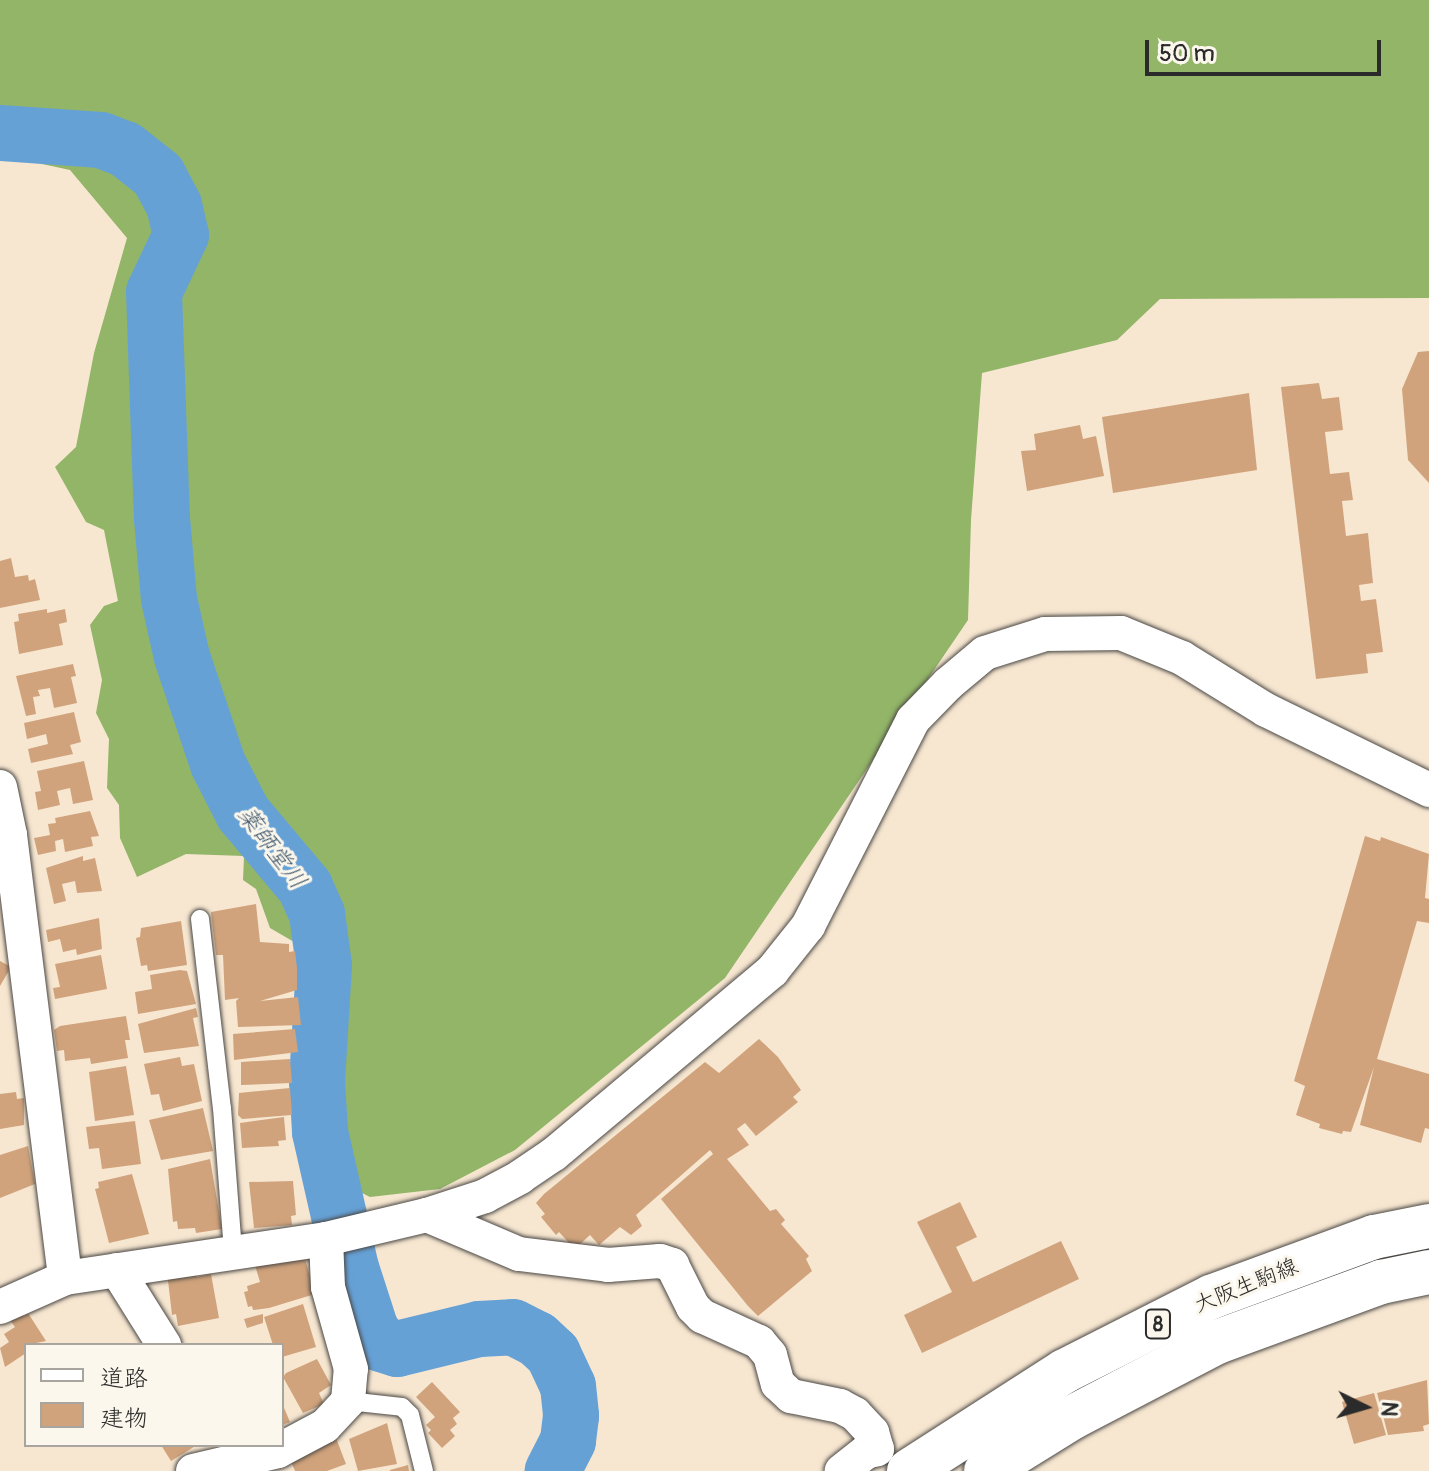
<!DOCTYPE html>
<meta charset="utf-8">
<style>
body{margin:0}
#map{position:relative;width:1429px;height:1471px;overflow:hidden;background:#f7e7d1;font-family:Pangolin,"Klee One",sans-serif}
div>[style]{position:absolute}
.forest>*{inset:0;background:#92b568}
.river>*{height:56px;margin:-28px;padding:0 28px;transform-origin:28px;border-radius:28px;background:#66a1d6}
.building>*{inset:0;background:#d0a37c}
.roads{filter:drop-shadow(0 0 2px #4a4744) drop-shadow(0 0 2px #4a4744)}
.service>*{height:18px;margin:-9px;padding:0 9px;transform-origin:9px;border-radius:9px;background:#fff}
.minor>*{height:34px;margin:-17px;padding:0 17px;transform-origin:17px;border-radius:17px;background:#fff}
.primary>*{height:44px;margin:-22px;padding:0 22px;transform-origin:22px;border-radius:22px;background:#fff}
span{translate:-50% -50%;white-space:nowrap;text-align:center;line-height:1.15;-webkit-text-stroke:6px #fbf7ec;paint-order:stroke}
.shield-label span{padding:2px 6px;background:#fbf7ec;border:2px solid;border-radius:6px;-webkit-text-stroke-width:0}
.shield-label{font-size:20px;color:#2b2b2b;font-weight:700}
.street-label{font-size:22px;color:#2b2b2b}
.water-label{font-size:24px;color:#435a6f;font-style:italic}
.legend{position:absolute;left:24px;top:1343px;width:260px;height:104px;box-sizing:border-box;background:#fbf7ec;border:2px solid #a8a59f;margin:0;padding:10px 14px;list-style:none;font-size:24px;color:#2b2b2b}
.legend li{display:flex;align-items:center;gap:16px;height:40px}
.legend b{width:40px;border:2px solid #a8a59f}
.north{position:absolute;left:1325px;top:1367px;width:80px;height:80px;-webkit-text-stroke:6px #fbf7ec;paint-order:stroke;rotate:95deg;font-size:22px;font-weight:700;line-height:32px;text-align:center;color:#2b2b2b}
.north::after{content:'';display:block;margin:auto;width:28px;height:36px;background:#2b2b2b;clip-path:polygon(50% 0,100% 100%,50% 72%,0 100%)}
.scale{position:absolute;left:1145px;top:40px;width:236px;height:36px;box-sizing:border-box;border:4px solid #2b2b2b;border-top:0;padding-left:10px;font-size:24px;line-height:28px;white-space:nowrap;color:#2b2b2b;-webkit-text-stroke:6px #fbf7ec;paint-order:stroke}
</style>
<div id="map">
<div class="forest">
<div style="clip-path:polygon(0 0,1429px 0,1429px 298px,1160px 299px,1117px 340px,982px 373px,971px 520px,968px 620px,725px 978px,515px 1150px,440px 1189px,370px 1197px,312px 1168px,300px 1141px,310px 1070px,301px 946px,270px 928px,256px 889px,243px 880px,244px 856px,186px 854px,137px 877px,120px 838px,119px 805px,107px 788px,109px 739px,96px 713px,102px 680px,90px 625px,104px 606px,118px 601px,104px 530px,86px 522px,55px 467px,76px 447px,94px 353px,127px 238px,70px 170px,0 155px)"></div>
</div>
<div class="river">
<div style="left:0;top:133px;width:101px;rotate:4deg"></div>
<div style="left:101px;top:140px;width:26px;rotate:21deg"></div>
<div style="left:125px;top:149px;width:42px;rotate:38.2deg"></div>
<div style="left:158px;top:175px;width:34px;rotate:62deg"></div>
<div style="left:174px;top:205px;width:31px;rotate:77deg"></div>
<div style="left:181px;top:235px;width:63px;rotate:115.3deg"></div>
<div style="left:154px;top:292px;width:226px;rotate:88deg"></div>
<div style="left:162px;top:518px;width:81px;rotate:85.1deg"></div>
<div style="left:169px;top:599px;width:59px;rotate:77.4deg"></div>
<div style="left:182px;top:657px;width:113px;rotate:71.4deg"></div>
<div style="left:218px;top:764px;width:55px;rotate:63deg"></div>
<div style="left:243px;top:813px;width:97px;rotate:50deg"></div>
<div style="left:305px;top:887px;width:30px;rotate:66deg"></div>
<div style="left:317px;top:914px;width:52px;rotate:82.3deg"></div>
<div style="left:324px;top:966px;width:115px;rotate:93.5deg"></div>
<div style="left:317px;top:1081px;width:51px;rotate:86.6deg"></div>
<div style="left:320px;top:1132px;width:139px;rotate:77.2deg"></div>
<div style="left:351px;top:1268px;width:65px;rotate:72.1deg"></div>
<div style="left:371px;top:1330px;width:17px;rotate:54deg"></div>
<div style="left:381px;top:1344px;width:17px;rotate:17deg"></div>
<div style="left:397px;top:1349px;width:84px;rotate:-13.7deg"></div>
<div style="left:479px;top:1329px;width:34px;rotate:-3deg"></div>
<div style="left:513px;top:1327px;width:27px;rotate:27deg"></div>
<div style="left:537px;top:1339px;width:22px;rotate:43deg"></div>
<div style="left:553px;top:1354px;width:35px;rotate:65deg"></div>
<div style="left:568px;top:1386px;width:30px;rotate:84deg"></div>
<div style="left:571px;top:1416px;width:25px;rotate:97deg"></div>
<div style="left:568px;top:1441px;width:34px;rotate:117deg"></div>
</div>
<div class="building">
<div style="clip-path:polygon(1429px 351px,1429px 483px,1408px 460px,1402px 389px,1418px 352px)"></div>
<div style="clip-path:polygon(1319px 383px,1322px 399px,1339px 397px,1343px 430px,1325px 432px,1330px 474px,1349px 472px,1353px 500px,1342px 501px,1346px 536px,1368px 533px,1373px 583px,1359px 585px,1361px 601px,1376px 599px,1383px 652px,1366px 654px,1368px 673px,1316px 679px,1281px 387px)"></div>
<div style="clip-path:polygon(1249px 393px,1257px 470px,1113px 493px,1102px 417px)"></div>
<div style="clip-path:polygon(1080px 425px,1083px 439px,1096px 436px,1104px 476px,1027px 491px,1021px 451px,1036px 450px,1034px 434px)"></div>
<div style="clip-path:polygon(11px 558px,15px 577px,28px 575px,29px 581px,35px 579px,40px 600px,0 608px,0 561px)"></div>
<div style="clip-path:polygon(47px 609px,47px 613px,65px 609px,67px 622px,59px 624px,63px 645px,19px 654px,14px 622px,19px 621px,18px 614px)"></div>
<div style="clip-path:polygon(73px 664px,76px 676px,71px 677px,77px 703px,54px 708px,50px 688px,38px 690px,40px 696px,33px 697px,36px 714px,26px 716px,16px 676px)"></div>
<div style="clip-path:polygon(74px 712px,81px 742px,70px 745px,73px 754px,31px 763px,28px 749px,48px 744px,46px 734px,27px 739px,24px 723px)"></div>
<div style="clip-path:polygon(84px 761px,93px 800px,73px 804px,70px 788px,57px 791px,60px 805px,38px 810px,35px 792px,41px 791px,37px 771px)"></div>
<div style="clip-path:polygon(90px 811px,99px 836px,91px 837px,93px 846px,65px 852px,63px 839px,55px 841px,56px 851px,38px 855px,34px 838px,50px 835px,48px 824px,56px 823px,55px 818px)"></div>
<div style="clip-path:polygon(1365px 836px,1380px 841px,1381px 837px,1429px 854px,1425px 898px,1429px 899px,1429px 923px,1417px 921px,1377px 1059px,1429px 1074px,1429px 1129px,1425px 1128px,1421px 1143px,1360px 1125px,1374px 1067px,1351px 1132px,1343px 1131px,1342px 1134px,1319px 1128px,1320px 1124px,1296px 1115px,1305px 1086px,1294px 1081px)"></div>
<div style="clip-path:polygon(83px 856px,83px 861px,95px 858px,102px 891px,77px 893px,75px 881px,62px 884px,66px 901px,54px 904px,46px 868px)"></div>
<div style="clip-path:polygon(256px 904px,260px 942px,289px 944px,289px 952px,295px 951px,297px 968px,297px 990px,260px 1001px,298px 997px,301px 1025px,238px 1027px,236px 1001px,239px 998px,225px 1000px,223px 955px,216px 955px,211px 912px)"></div>
<div style="clip-path:polygon(99px 918px,102px 949px,77px 955px,76px 949px,63px 952px,60px 939px,48px 942px,46px 930px)"></div>
<div style="clip-path:polygon(181px 921px,187px 965px,148px 971px,147px 965px,141px 966px,136px 938px,140px 937px,141px 928px)"></div>
<div style="clip-path:polygon(101px 955px,107px 989px,55px 999px,53px 988px,60px 987px,55px 964px)"></div>
<div style="clip-path:polygon(0 961px,11px 967px,0 986px)"></div>
<div style="clip-path:polygon(180px 970px,187px 971px,196px 1004px,138px 1014px,135px 992px,152px 989px,150px 975px)"></div>
<div style="clip-path:polygon(196px 1008px,198px 1017px,193px 1018px,199px 1046px,144px 1053px,138px 1024px)"></div>
<div style="clip-path:polygon(126px 1016px,130px 1040px,125px 1040px,128px 1058px,91px 1064px,90px 1058px,65px 1061px,64px 1050px,57px 1051px,54px 1030px,60px 1026px)"></div>
<div style="clip-path:polygon(295px 1029px,298px 1052px,234px 1060px,233px 1034px)"></div>
<div style="clip-path:polygon(759px 1039px,778px 1057px,801px 1090px,793px 1097px,798px 1102px,756px 1136px,745px 1123px,737px 1129px,749px 1145px,727px 1159px,770px 1211px,776px 1209px,785px 1220px,781px 1224px,809px 1256px,806px 1259px,812px 1271px,758px 1316px,748px 1306px,661px 1199px,713px 1154px,710px 1150px,636px 1215px,642px 1226px,631px 1235px,620px 1227px,599px 1245px,590px 1235px,578px 1246px,570px 1244px,559px 1232px,556px 1235px,541px 1217px,545px 1214px,536px 1203px,544px 1194px,705px 1062px,719px 1073px)"></div>
<div style="clip-path:polygon(180px 1057px,182px 1066px,194px 1064px,202px 1101px,163px 1111px,159px 1094px,151px 1095px,144px 1064px)"></div>
<div style="clip-path:polygon(290px 1059px,292px 1083px,241px 1085px,241px 1062px)"></div>
<div style="clip-path:polygon(126px 1066px,134px 1115px,95px 1121px,89px 1072px)"></div>
<div style="clip-path:polygon(290px 1088px,292px 1115px,242px 1119px,238px 1115px,239px 1093px)"></div>
<div style="clip-path:polygon(16px 1092px,17px 1099px,24px 1098px,24px 1125px,0 1129px,0 1094px)"></div>
<div style="clip-path:polygon(203px 1108px,213px 1151px,161px 1160px,149px 1120px)"></div>
<div style="clip-path:polygon(284px 1117px,286px 1140px,278px 1141px,279px 1146px,242px 1148px,240px 1123px)"></div>
<div style="clip-path:polygon(135px 1121px,141px 1164px,102px 1169px,99px 1148px,89px 1149px,86px 1127px)"></div>
<div style="clip-path:polygon(28px 1146px,35px 1184px,0 1198px,0 1155px)"></div>
<div style="clip-path:polygon(210px 1159px,222px 1229px,196px 1233px,195px 1228px,178px 1229px,177px 1221px,173px 1222px,168px 1169px)"></div>
<div style="clip-path:polygon(132px 1174px,149px 1234px,109px 1243px,95px 1189px,99px 1188px,98px 1182px)"></div>
<div style="clip-path:polygon(293px 1181px,296px 1215px,291px 1216px,292px 1225px,254px 1228px,249px 1182px)"></div>
<div style="clip-path:polygon(960px 1202px,977px 1237px,956px 1247px,973px 1282px,1061px 1241px,1079px 1279px,922px 1353px,904px 1315px,952px 1292px,917px 1222px)"></div>
<div style="clip-path:polygon(304px 1255px,315px 1294px,269px 1308px,253px 1310px,252px 1306px,248px 1307px,244px 1292px,248px 1291px,247px 1286px,260px 1282px,254px 1262px)"></div>
<div style="clip-path:polygon(195px 1266px,197px 1277px,211px 1274px,219px 1318px,178px 1326px,176px 1314px,172px 1315px,167px 1272px)"></div>
<div style="clip-path:polygon(303px 1304px,316px 1347px,282px 1357px,282px 1345px,273px 1345px,264px 1317px)"></div>
<div style="clip-path:polygon(22px 1312px,24px 1316px,28px 1313px,46px 1341px,26px 1345px,26px 1353px,5px 1367px,0 1348px,9px 1342px,4px 1334px,15px 1327px,10px 1320px)"></div>
<div style="clip-path:polygon(263px 1314px,263px 1323px,247px 1328px,244px 1319px)"></div>
<div style="clip-path:polygon(317px 1359px,331px 1385px,319px 1393px,324px 1404px,303px 1413px,283px 1377px,286px 1373px)"></div>
<div style="clip-path:polygon(1427px 1380px,1429px 1424px,1423px 1426px,1424px 1431px,1388px 1435px,1377px 1393px)"></div>
<div style="clip-path:polygon(432px 1382px,460px 1412px,453px 1418px,457px 1424px,450px 1430px,455px 1436px,442px 1448px,428px 1433px,431px 1430px,426px 1425px,435px 1417px,416px 1397px)"></div>
<div style="clip-path:polygon(1374px 1393px,1386px 1435px,1354px 1444px,1342px 1402px)"></div>
<div style="clip-path:polygon(282px 1403px,290px 1422px,282px 1425px)"></div>
<div style="clip-path:polygon(387px 1423px,397px 1464px,358px 1471px,349px 1439px)"></div>
<div style="clip-path:polygon(336px 1438px,346px 1464px,327px 1471px,295px 1471px,290px 1459px)"></div>
<div style="clip-path:polygon(161px 1445px,197px 1445px,171px 1461px)"></div>
<div style="clip-path:polygon(408px 1465px,409px 1471px,390px 1471px,390px 1470px)"></div>
</div>
<div class="roads">
<div class="service">
<div style="left:200px;top:919px;width:190px;rotate:83.4deg"></div>
<div style="left:222px;top:1108px;width:144px;rotate:85.6deg"></div>
<div style="left:348px;top:1401px;width:54px;rotate:6.3deg"></div>
<div style="left:402px;top:1407px;width:11px;rotate:45deg"></div>
<div style="left:410px;top:1415px;width:58px;rotate:76deg"></div>
</div>
<div class="minor">
<div style="left:0;top:787px;width:49px;rotate:78.2deg"></div>
<div style="left:10px;top:835px;width:446px;rotate:82.9deg"></div>
<div style="left:427px;top:1215px;width:100px;rotate:23deg"></div>
<div style="left:519px;top:1254px;width:90px;rotate:7deg"></div>
<div style="left:608px;top:1265px;width:52px;rotate:-4.4deg"></div>
<div style="left:660px;top:1261px;width:13px;rotate:18deg"></div>
<div style="left:672px;top:1265px;width:47px;rotate:63.4deg"></div>
<div style="left:693px;top:1307px;width:13px;rotate:45deg"></div>
<div style="left:702px;top:1316px;width:63px;rotate:24.5deg"></div>
<div style="left:759px;top:1342px;width:17px;rotate:50deg"></div>
<div style="left:770px;top:1355px;width:30px;rotate:75deg"></div>
<div style="left:778px;top:1384px;width:18px;rotate:43deg"></div>
<div style="left:791px;top:1396px;width:50px;rotate:11.5deg"></div>
<div style="left:840px;top:1406px;width:17px;rotate:28deg"></div>
<div style="left:855px;top:1414px;width:25px;rotate:47deg"></div>
<div style="left:872px;top:1432px;width:18px;rotate:74deg"></div>
<div style="left:877px;top:1449px;width:11px;rotate:165deg"></div>
<div style="left:866px;top:1452px;width:31px;rotate:142deg"></div>
<div style="left:117px;top:1270px;width:89px;rotate:57.9deg"></div>
<div style="left:0;top:1307px;width:71px;rotate:-24deg"></div>
<div style="left:65px;top:1278px;width:264px;rotate:-8.5deg"></div>
<div style="left:326px;top:1239px;width:104px;rotate:-13.4deg"></div>
<div style="left:427px;top:1215px;width:61px;rotate:-18.1deg"></div>
<div style="left:485px;top:1196px;width:40px;rotate:-28deg"></div>
<div style="left:520px;top:1177px;width:41px;rotate:-34.1deg"></div>
<div style="left:554px;top:1154px;width:285px;rotate:-40deg"></div>
<div style="left:772px;top:971px;width:58px;rotate:-51.3deg"></div>
<div style="left:808px;top:926px;width:231px;rotate:-63deg"></div>
<div style="left:913px;top:720px;width:50px;rotate:-45.8deg"></div>
<div style="left:948px;top:684px;width:48px;rotate:-40deg"></div>
<div style="left:985px;top:653px;width:63px;rotate:-17.6deg"></div>
<div style="left:1045px;top:634px;width:76px;rotate:-0.8deg"></div>
<div style="left:1121px;top:633px;width:66px;rotate:22.3deg"></div>
<div style="left:1182px;top:658px;width:99px;rotate:31.8deg"></div>
<div style="left:1266px;top:710px;width:182px;rotate:26.1deg"></div>
<div style="left:193px;top:1471px;width:87px;rotate:-13.2deg"></div>
<div style="left:278px;top:1451px;width:53px;rotate:-28deg"></div>
<div style="left:325px;top:1426px;width:34px;rotate:-47deg"></div>
<div style="left:348px;top:1401px;width:32px;rotate:-85deg"></div>
<div style="left:351px;top:1369px;width:85px;rotate:-105.7deg"></div>
<div style="left:328px;top:1287px;width:48px;rotate:-92.4deg"></div>
</div>
<div class="primary">
<div style="left:909px;top:1471px;width:185px;rotate:-32.7deg"></div>
<div style="left:1065px;top:1371px;width:164px;rotate:-26.9deg"></div>
<div style="left:1211px;top:1297px;width:174px;rotate:-20.2deg"></div>
<div style="left:1374px;top:1237px;width:56px;rotate:-11.3deg"></div>
<div style="left:986px;top:1471px;width:102px;rotate:-31.8deg"></div>
<div style="left:1073px;top:1417px;width:162px;rotate:-27.5deg"></div>
<div style="left:1217px;top:1342px;width:175px;rotate:-20.1deg"></div>
<div style="left:1381px;top:1282px;width:49px;rotate:-11.8deg"></div>
</div>
</div>
<div class="shield-label">
<span style="left:1158px;top:1324px">8</span>
</div>
<div class="street-label">
<span style="left:1246px;top:1286px;rotate:-22deg">大阪生駒線</span>
</div>
<div class="water-label">
<span style="left:272px;top:848px;rotate:53deg">薬師堂川</span>
</div>
<ul class="legend">
<li><b style="height:10px;background:#fff"></b>道路</li>
<li><b style="height:22px;background:#d0a37c"></b>建物</li>
</ul>
<div class="north">N</div>
<div class="scale">50 m</div>
</div>
